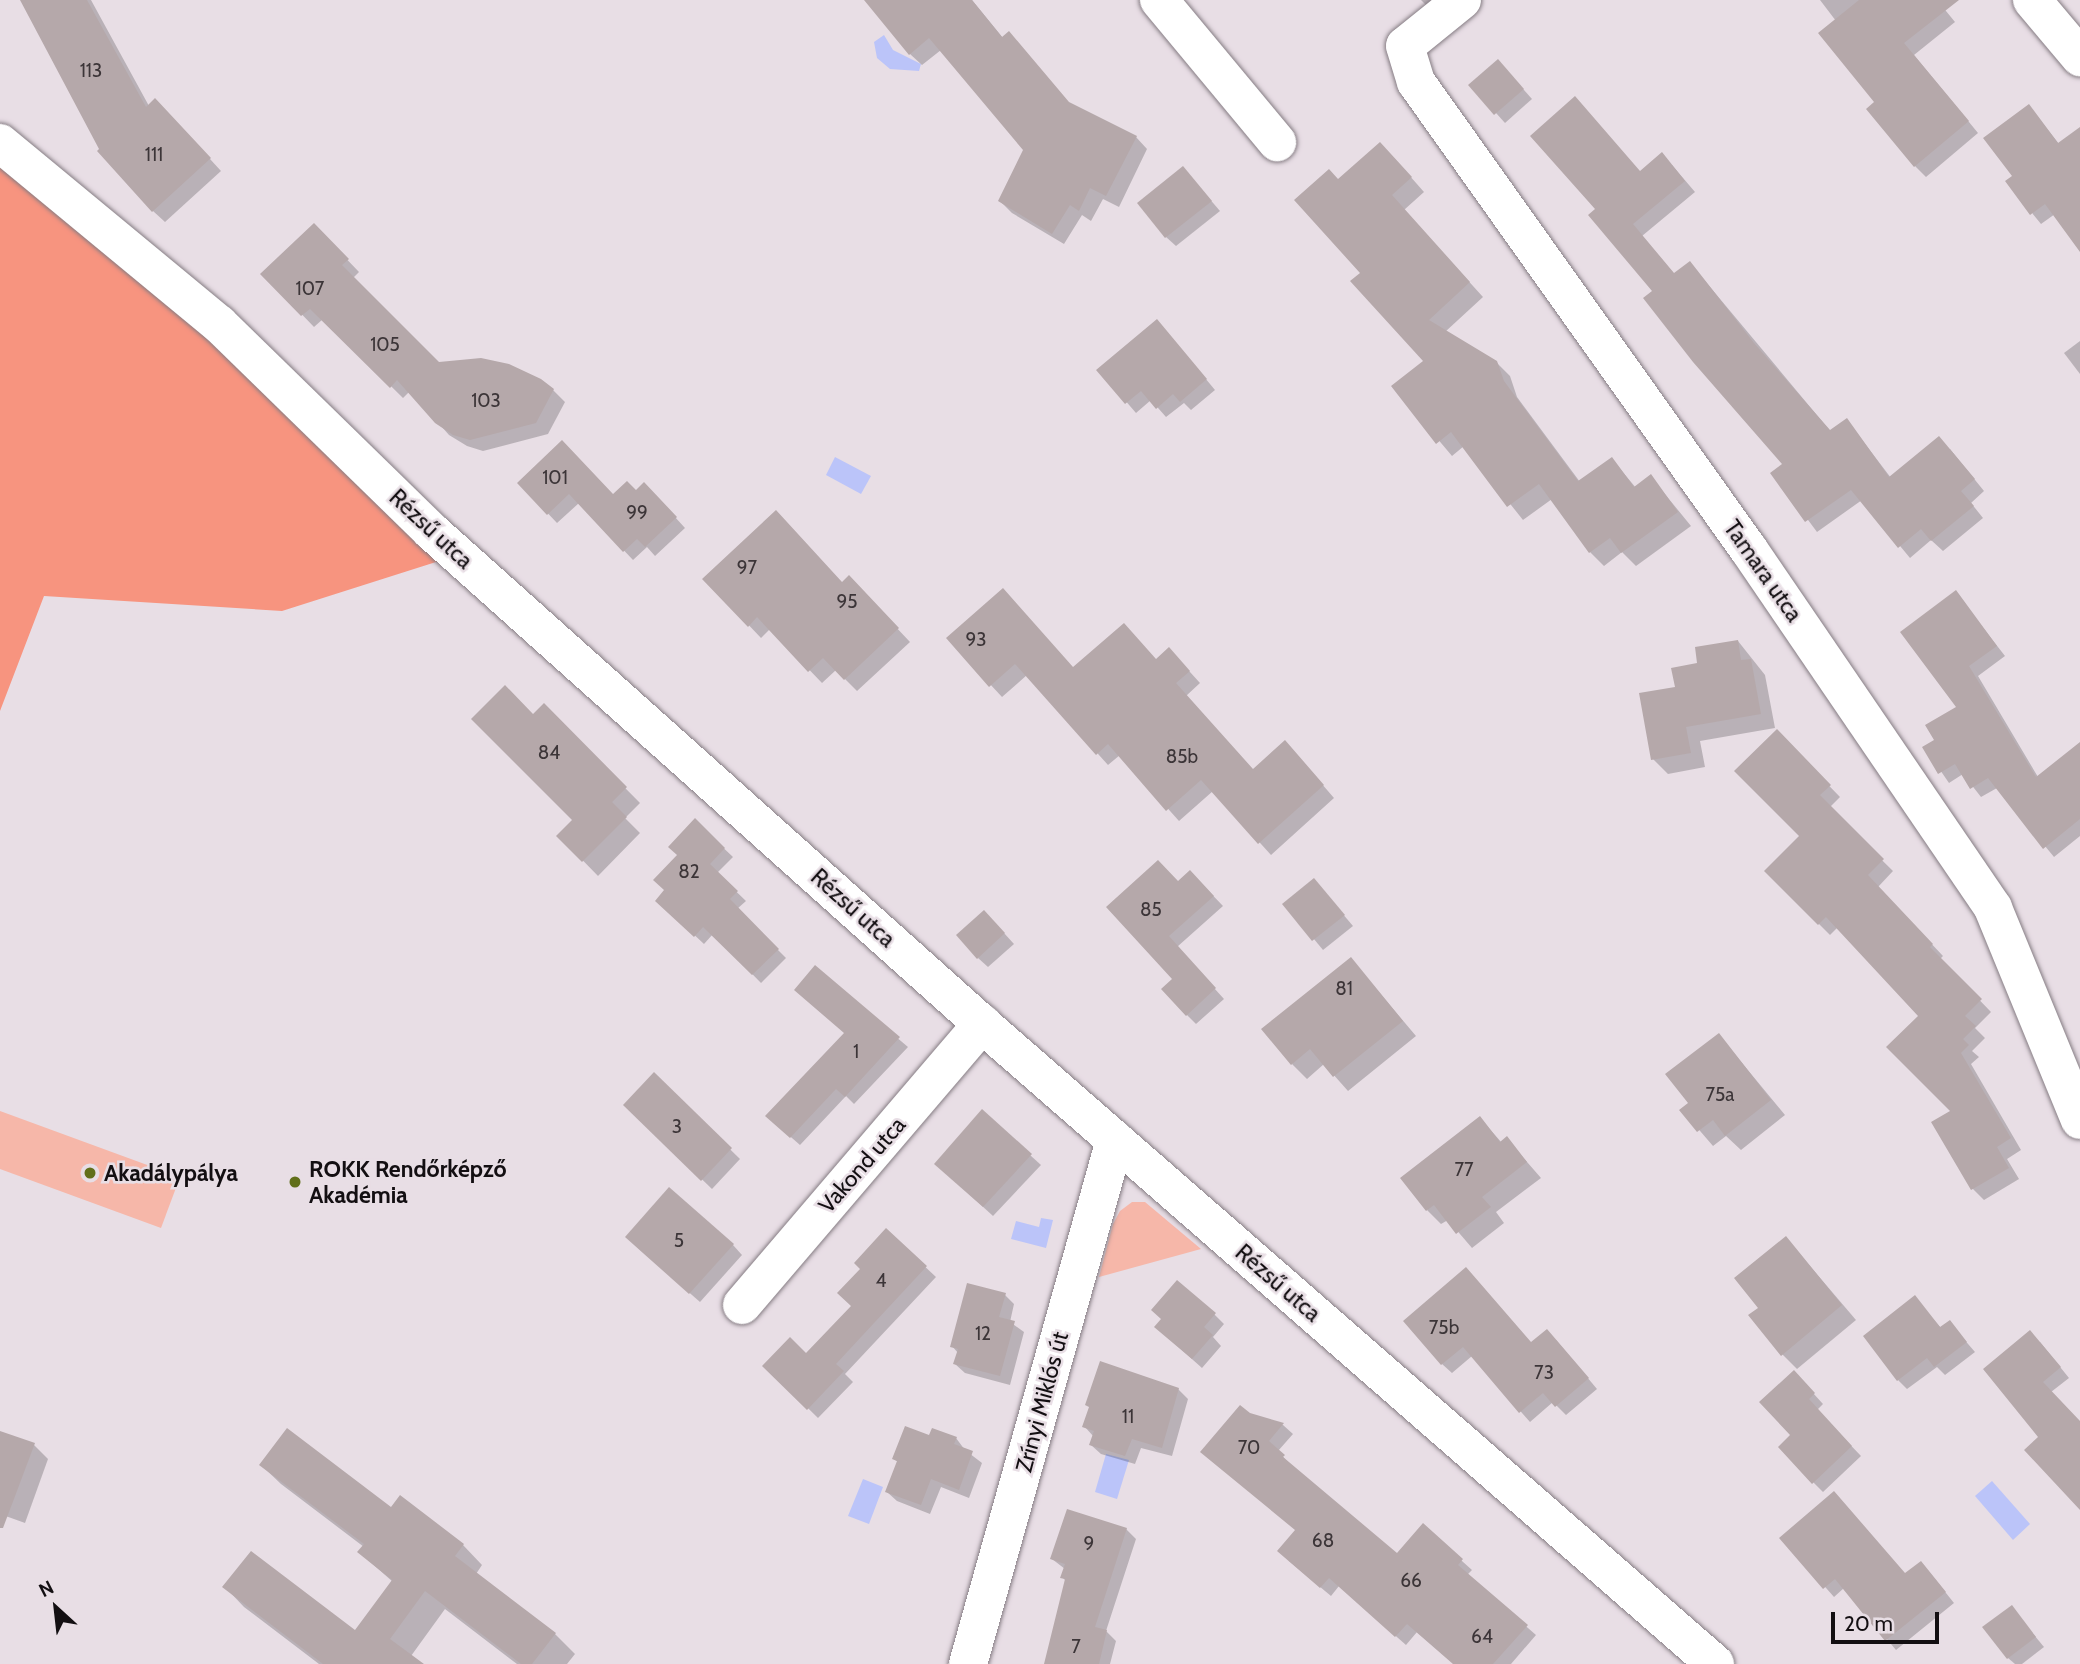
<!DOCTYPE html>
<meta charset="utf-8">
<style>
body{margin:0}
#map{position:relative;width:2080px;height:1664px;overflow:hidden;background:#e8dee5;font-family:Cabin,sans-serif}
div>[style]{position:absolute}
.green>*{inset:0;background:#f6b7a9}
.forest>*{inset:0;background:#f7947f}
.water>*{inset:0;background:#bbc4f9}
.shadow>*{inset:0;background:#0003}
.building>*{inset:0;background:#b5a8aa}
.roads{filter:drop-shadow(0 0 2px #857c83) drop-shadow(0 0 2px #857c83)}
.minor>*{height:38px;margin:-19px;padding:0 19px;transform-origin:19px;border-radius:19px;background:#fff}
.dots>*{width:19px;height:19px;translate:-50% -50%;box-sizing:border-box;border:4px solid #e8dee5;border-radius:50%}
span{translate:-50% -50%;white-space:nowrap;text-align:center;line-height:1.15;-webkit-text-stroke:5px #e8dee5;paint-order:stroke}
.number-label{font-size:19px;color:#3c3538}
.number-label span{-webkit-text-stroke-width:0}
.street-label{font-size:23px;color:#130f12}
.poi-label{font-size:23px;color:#130f12;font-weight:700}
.left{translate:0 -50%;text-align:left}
.north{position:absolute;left:21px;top:1573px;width:70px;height:70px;-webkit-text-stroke:5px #e8dee5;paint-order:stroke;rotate:333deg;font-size:19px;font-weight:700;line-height:28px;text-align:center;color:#130f12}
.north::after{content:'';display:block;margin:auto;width:24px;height:32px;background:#130f12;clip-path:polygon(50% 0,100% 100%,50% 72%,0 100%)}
.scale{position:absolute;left:1831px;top:1612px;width:108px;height:32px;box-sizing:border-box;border:4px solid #130f12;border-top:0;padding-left:9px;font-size:21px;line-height:24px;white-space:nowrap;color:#130f12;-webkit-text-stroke:5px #e8dee5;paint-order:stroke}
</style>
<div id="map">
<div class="green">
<div style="clip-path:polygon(0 1111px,180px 1177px,161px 1228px,0 1169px)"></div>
<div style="clip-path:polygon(1132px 1202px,1145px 1202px,1201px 1249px,1099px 1277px,1113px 1224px,1120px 1211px)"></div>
</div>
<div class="forest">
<div style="clip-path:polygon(0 143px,458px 555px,282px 611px,44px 596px,0 711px)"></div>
</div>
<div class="water">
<div style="clip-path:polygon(884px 35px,893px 50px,921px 64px,919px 71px,890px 69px,877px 58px,874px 42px)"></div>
<div style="clip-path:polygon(835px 457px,871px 476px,861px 494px,826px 475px)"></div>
<div style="clip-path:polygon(1041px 1218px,1053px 1220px,1046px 1248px,1011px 1239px,1016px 1221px,1039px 1227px)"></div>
<div style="clip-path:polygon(1106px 1454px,1129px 1460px,1117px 1499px,1095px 1492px)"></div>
<div style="clip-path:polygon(863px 1479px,883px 1487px,869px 1524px,848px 1516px)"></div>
<div style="clip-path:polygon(1992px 1481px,2030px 1524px,2013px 1540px,1975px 1496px)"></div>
</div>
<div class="shadow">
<div style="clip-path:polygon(22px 0,91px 0,149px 106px,167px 112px,221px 171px,165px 222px,153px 211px)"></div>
<div style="clip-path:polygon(874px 0,972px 0,1003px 38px,1071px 106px,1136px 137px,1147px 149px,1119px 207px,1103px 199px,1091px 221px,1082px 215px,1064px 244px,1012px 213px,1000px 201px,1025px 150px,941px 50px,922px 65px,910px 54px)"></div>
<div style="clip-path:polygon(1421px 0,1437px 0,1428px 7px)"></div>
<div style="clip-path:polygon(1820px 0,1937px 0,1955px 22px,1914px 55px,1978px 133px,1926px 177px,1915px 166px,1876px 103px,1836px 21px)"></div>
<div style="clip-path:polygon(1507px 71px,1532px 99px,1505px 123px,1496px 113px)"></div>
<div style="clip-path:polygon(2029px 106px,2059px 144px,2080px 139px,2080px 249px,2055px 214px,2041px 224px,2007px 182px,2014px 176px)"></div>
<div style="clip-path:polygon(1394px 158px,1424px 192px,1404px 210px,1483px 297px,1445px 332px,1496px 362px,1510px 376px,1517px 397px,1580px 482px,1612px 459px,1636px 488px,1651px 477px,1691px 526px,1636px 566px,1622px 552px,1604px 566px,1590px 552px,1552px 499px,1523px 520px,1464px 446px,1452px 456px,1393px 386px,1425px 361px,1362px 273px,1339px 181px)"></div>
<div style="clip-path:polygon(1672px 165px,1695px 192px,1642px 236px,1675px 275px,1690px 263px,1831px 432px,1847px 420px,1891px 478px,1950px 449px,1984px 491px,1971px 503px,1983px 518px,1943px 551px,1931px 540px,1910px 558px,1862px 500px,1817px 532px,1773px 473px,1784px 465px,1654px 291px,1590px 215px,1641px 172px)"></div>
<div style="clip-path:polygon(1183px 168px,1220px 211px,1176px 246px,1166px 237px)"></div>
<div style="clip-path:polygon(314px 225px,359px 272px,353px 278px,439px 364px,553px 390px,565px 402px,548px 434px,483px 451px,467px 446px,449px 435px,410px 391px,403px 398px,323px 319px,314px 327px,263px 274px)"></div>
<div style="clip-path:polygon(1166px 331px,1215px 390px,1191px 410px,1184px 403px,1166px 417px,1151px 400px,1136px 413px,1099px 370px)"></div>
<div style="clip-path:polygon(2080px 341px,2080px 374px,2064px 353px)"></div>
<div style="clip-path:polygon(520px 484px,613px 496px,654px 494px,685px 528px,655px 556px,647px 547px,633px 560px,579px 503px,557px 523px)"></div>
<div style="clip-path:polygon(705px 579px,842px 584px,861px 590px,910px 642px,857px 691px,836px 670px,822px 683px,770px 629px,761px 638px)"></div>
<div style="clip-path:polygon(1956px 593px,2005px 656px,1978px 676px,2038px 777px,2080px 749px,2080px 836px,2054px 857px,1997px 788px,1981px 797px,1963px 774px,1949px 783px,1925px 748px,1936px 741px,1958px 707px)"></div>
<div style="clip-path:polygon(948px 639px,1074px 669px,1180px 661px,1200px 683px,1186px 696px,1253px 770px,1296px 754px,1334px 798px,1271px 855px,1213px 791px,1179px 821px,1120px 755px,1108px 765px,1027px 675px,1002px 697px)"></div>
<div style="clip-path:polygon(1738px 641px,1765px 675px,1775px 728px,1700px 741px,1705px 767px,1668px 774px,1653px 759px,1677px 688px,1699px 664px)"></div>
<div style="clip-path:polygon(544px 706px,640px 803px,625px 818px,640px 833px,598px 876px,559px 836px,575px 820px,533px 716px)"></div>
<div style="clip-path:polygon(1777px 732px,1840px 797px,1829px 808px,1893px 871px,1878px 887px,1943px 956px,1940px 959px,1991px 1012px,1975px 1028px,1985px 1038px,1972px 1051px,1979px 1057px,1971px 1064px,2021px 1150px,2007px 1159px,2019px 1179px,1984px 1200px,1973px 1189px,1934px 1123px,1953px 1112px,1921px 1016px,1838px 927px,1830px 935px,1766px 871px,1801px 837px)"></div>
<div style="clip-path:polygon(695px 821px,733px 857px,717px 873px,746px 901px,737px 909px,786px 958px,761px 983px,713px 934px,704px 944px,657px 900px,667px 890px)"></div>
<div style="clip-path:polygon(1314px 880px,1353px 926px,1323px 950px,1285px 904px)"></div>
<div style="clip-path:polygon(1200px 882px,1223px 906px,1177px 947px,1224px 999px,1196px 1024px,1187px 1015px,1174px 979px,1109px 907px,1178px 883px)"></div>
<div style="clip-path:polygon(993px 921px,1014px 944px,988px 967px,978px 958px)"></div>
<div style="clip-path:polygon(1351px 959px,1416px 1036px,1348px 1091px,1324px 1064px,1307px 1079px,1292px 1064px)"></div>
<div style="clip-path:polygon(815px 968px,908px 1047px,854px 1104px,846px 1096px,800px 1145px,776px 1124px,846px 1034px)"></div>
<div style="clip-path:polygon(1719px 1035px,1785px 1115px,1741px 1150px,1726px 1136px,1713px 1146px,1682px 1110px,1690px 1104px)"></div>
<div style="clip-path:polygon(654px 1075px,740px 1159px,712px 1189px,625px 1105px)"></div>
<div style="clip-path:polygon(983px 1112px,1041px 1165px,993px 1216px,946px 1173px)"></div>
<div style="clip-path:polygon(1480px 1118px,1502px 1143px,1507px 1139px,1541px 1178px,1496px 1212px,1504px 1223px,1472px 1248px,1448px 1220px,1441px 1224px,1427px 1210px)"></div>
<div style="clip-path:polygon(886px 1230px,936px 1277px,845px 1374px,853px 1382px,818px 1418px,765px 1366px,806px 1355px,853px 1306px,862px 1269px)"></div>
<div style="clip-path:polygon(1786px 1238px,1856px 1320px,1797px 1369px,1782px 1354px,1760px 1308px)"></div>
<div style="clip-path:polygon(733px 1245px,742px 1255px,700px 1302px,637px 1247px)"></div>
<div style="clip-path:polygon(1475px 1279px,1532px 1344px,1556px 1340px,1597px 1389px,1566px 1415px,1553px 1402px,1530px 1422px,1472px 1356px,1452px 1373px,1442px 1364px)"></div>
<div style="clip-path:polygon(1005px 1295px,1014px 1304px,1010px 1322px,1024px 1332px,1010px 1385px,965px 1373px,955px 1364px,958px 1353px,952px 1346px)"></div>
<div style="clip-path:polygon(1915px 1298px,1941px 1328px,1949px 1322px,1975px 1352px,1945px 1375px,1937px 1367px,1907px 1389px,1898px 1380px)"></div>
<div style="clip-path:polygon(1214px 1314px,1224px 1324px,1213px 1337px,1221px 1346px,1202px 1368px,1156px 1327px,1163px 1320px)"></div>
<div style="clip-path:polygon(2040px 1342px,2069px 1378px,2051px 1392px,2080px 1423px,2080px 1507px,2040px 1437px)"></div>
<div style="clip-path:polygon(1803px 1382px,1823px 1404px,1817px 1410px,1861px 1456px,1823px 1492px,1813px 1482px,1793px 1435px)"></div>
<div style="clip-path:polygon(1178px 1389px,1188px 1399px,1172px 1456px,1141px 1448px,1135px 1464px,1101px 1454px,1091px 1445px,1094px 1437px,1084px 1426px)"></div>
<div style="clip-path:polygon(1249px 1414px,1283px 1425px,1293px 1434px,1278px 1451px,1292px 1467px,1397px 1556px,1423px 1526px,1472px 1570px,1467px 1575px,1536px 1635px,1511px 1664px,1454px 1664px,1417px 1632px,1406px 1645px,1339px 1586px,1331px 1596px,1289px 1561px,1297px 1531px)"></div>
<div style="clip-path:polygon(0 1433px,34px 1445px,48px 1459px,25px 1523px,0 1514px)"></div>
<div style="clip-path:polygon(930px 1437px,956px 1438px,965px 1450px,982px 1463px,969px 1498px,941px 1487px,930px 1514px,897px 1501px,887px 1492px,898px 1462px,894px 1459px)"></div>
<div style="clip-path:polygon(261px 1465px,392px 1510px,401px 1498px,463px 1545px,482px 1565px,476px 1574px,555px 1634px,575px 1654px,567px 1664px,517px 1664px,445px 1609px,411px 1656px,421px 1664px,319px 1664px,244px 1607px,225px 1587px,355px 1633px,393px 1582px,359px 1552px,364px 1547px,281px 1484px)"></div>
<div style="clip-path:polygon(1126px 1529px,1136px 1539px,1106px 1631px,1116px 1641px,1110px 1664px,1046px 1664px,1066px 1581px,1062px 1577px,1065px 1569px,1052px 1559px)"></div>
<div style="clip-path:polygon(1782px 1538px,1905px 1575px,1930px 1573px,1954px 1603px,1896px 1650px,1844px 1588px,1834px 1597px)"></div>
<div style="clip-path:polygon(2011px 1607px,2044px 1647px,2022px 1664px,2015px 1664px,2008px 1658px)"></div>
</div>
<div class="building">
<div style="clip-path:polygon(20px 0,87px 0,146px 107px,155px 98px,211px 158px,152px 212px,97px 151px,99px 149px)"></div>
<div style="clip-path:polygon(864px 0,972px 0,1002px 37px,1009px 31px,1069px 102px,1137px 136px,1106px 196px,1090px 188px,1079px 211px,1070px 205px,1052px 234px,998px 201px,1023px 150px,929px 38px,909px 55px)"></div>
<div style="clip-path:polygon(1859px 0,1959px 0,1904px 43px,1969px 121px,1914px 167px,1866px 109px,1874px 102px,1818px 33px)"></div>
<div style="clip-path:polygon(1498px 59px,1524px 89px,1494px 115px,1468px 85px)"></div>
<div style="clip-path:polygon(1575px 96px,1640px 171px,1662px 152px,1685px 181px,1633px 224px,1674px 273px,1690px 261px,1754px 343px,1830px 430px,1847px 418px,1889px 477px,1939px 436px,1975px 479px,1961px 491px,1974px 506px,1931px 541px,1921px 529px,1898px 548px,1851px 490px,1805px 522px,1770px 473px,1782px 464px,1693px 362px,1643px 298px,1652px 291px,1588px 215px,1595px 209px,1530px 136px)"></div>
<div style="clip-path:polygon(2029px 104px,2058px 143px,2080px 127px,2080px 252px,2045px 204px,2030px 215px,2005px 181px,2012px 176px,1983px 138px)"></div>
<div style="clip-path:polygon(1380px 142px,1412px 177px,1392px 195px,1470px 282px,1429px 320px,1497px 361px,1504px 381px,1578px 481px,1612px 457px,1634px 487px,1651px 474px,1678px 512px,1621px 553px,1610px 538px,1589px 553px,1539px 484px,1507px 507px,1451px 432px,1436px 444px,1391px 386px,1423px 361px,1350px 281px,1360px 273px,1294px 200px,1329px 169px,1338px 179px)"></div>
<div style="clip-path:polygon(1183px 166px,1212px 201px,1165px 238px,1137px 203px)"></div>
<div style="clip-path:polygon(314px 223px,349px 259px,342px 265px,439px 362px,481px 358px,509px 364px,541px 379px,554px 389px,536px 423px,470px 440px,453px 435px,435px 423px,397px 380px,390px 388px,310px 309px,301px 316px,260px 274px)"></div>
<div style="clip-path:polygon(1157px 319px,1207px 379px,1180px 402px,1173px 394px,1156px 409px,1141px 391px,1125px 404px,1096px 370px)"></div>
<div style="clip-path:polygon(562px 440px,613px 494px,627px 481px,636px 490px,644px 482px,677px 517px,645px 547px,637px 539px,623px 552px,569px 494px,547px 515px,517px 483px)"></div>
<div style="clip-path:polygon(776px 510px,842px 582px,849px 575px,899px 628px,844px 680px,823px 658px,808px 672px,757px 617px,748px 627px,702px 579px)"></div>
<div style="clip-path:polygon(1003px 588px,1073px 667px,1124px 623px,1156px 659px,1169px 647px,1190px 671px,1176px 683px,1253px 769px,1285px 740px,1324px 785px,1258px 844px,1201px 780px,1166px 811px,1108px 744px,1096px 755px,1015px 664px,989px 687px,946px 638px)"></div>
<div style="clip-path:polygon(1956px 590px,1997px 646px,1969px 666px,2036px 777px,2080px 742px,2080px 819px,2043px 849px,1988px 778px,1970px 789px,1955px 764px,1938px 774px,1922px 747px,1934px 740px,1925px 725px,1956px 707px,1900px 632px)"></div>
<div style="clip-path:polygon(1738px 640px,1741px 660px,1751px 659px,1761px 714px,1686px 727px,1691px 753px,1651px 760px,1639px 693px,1675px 687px,1671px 668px,1697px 663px,1695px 647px)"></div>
<div style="clip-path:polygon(505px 685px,533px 714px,544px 703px,627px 787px,612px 802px,627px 817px,582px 862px,556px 836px,572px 820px,471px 719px)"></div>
<div style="clip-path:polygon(1777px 729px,1831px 785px,1820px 795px,1884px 859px,1868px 875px,1933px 944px,1930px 947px,1982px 999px,1965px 1016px,1976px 1026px,1963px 1039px,1969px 1045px,1961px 1053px,2011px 1138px,1997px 1147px,2009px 1168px,1971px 1190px,1931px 1122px,1950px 1111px,1886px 1047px,1918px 1016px,1826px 917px,1818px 925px,1764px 871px,1799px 836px,1734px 771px)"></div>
<div style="clip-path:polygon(695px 818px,725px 848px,710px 864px,738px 891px,730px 899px,779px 949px,752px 975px,703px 927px,694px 937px,655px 901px,664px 890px,653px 880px,677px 855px,668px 847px)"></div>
<div style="clip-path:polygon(1158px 860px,1178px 881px,1190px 870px,1214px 896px,1169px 936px,1216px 988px,1186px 1016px,1161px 989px,1172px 979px,1106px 907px)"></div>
<div style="clip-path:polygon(1314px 878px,1345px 915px,1312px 941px,1282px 904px)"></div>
<div style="clip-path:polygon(984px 910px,1005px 933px,977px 959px,956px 935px)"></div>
<div style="clip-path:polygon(1351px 957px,1403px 1021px,1333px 1077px,1310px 1049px,1291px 1065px,1261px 1029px)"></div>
<div style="clip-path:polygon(815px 965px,900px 1037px,845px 1097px,836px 1089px,790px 1138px,765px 1116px,844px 1033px,794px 990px)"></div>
<div style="clip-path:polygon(1719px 1033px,1771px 1100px,1725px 1136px,1713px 1120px,1697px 1132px,1679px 1110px,1688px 1103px,1665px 1074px)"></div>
<div style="clip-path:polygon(654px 1072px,732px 1148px,701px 1181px,623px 1105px)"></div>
<div style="clip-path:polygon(982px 1109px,1032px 1154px,983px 1207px,934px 1164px)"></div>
<div style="clip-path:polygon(1480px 1116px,1500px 1142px,1507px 1136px,1527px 1162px,1482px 1197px,1491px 1207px,1456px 1234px,1434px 1205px,1426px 1211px,1400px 1178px)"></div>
<div style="clip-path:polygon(669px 1187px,734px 1244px,689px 1294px,625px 1237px)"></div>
<div style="clip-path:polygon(886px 1228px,927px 1266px,836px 1364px,844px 1371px,807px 1410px,762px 1366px,790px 1337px,806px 1353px,851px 1306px,837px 1293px,860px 1269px,854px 1263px)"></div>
<div style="clip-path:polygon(1786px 1236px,1842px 1305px,1781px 1356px,1748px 1315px,1758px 1308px,1734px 1278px)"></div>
<div style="clip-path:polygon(1466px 1267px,1531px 1342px,1547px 1329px,1589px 1378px,1555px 1407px,1543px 1393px,1519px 1413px,1463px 1347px,1441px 1365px,1403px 1321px)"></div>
<div style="clip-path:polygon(1177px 1280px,1216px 1313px,1204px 1327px,1213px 1335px,1192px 1359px,1154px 1327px,1161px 1319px,1151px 1310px)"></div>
<div style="clip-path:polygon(967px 1283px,1006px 1293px,999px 1317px,1015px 1321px,1000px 1376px,953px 1364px,958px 1349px,950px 1347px)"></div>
<div style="clip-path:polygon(1915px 1295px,1940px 1327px,1950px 1320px,1967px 1342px,1934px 1367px,1927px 1358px,1897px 1381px,1863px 1336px)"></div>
<div style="clip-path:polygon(2030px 1330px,2061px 1367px,2043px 1382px,2080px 1421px,2080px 1510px,2024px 1450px,2038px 1437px,1983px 1369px)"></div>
<div style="clip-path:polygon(1100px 1361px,1179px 1388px,1162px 1448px,1132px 1439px,1125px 1456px,1089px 1445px,1094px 1431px,1082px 1427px,1089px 1407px,1085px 1405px)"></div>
<div style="clip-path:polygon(1794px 1370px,1815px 1393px,1809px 1399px,1852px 1446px,1812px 1484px,1778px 1447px,1790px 1435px,1759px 1402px)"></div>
<div style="clip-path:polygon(1240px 1405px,1250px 1413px,1284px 1423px,1269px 1441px,1285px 1455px,1283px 1457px,1397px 1553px,1423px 1523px,1463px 1559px,1458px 1565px,1528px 1625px,1493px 1664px,1453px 1664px,1407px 1624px,1395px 1637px,1329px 1578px,1320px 1588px,1277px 1551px,1295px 1530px,1200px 1452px)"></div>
<div style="clip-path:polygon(905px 1426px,929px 1435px,932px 1428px,957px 1437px,954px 1444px,973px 1451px,959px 1490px,931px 1479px,921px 1505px,885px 1492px,897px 1461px,892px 1459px)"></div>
<div style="clip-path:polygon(287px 1428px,391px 1507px,400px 1495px,464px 1544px,455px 1556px,556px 1633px,532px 1664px,521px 1664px,425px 1591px,390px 1639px,424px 1664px,323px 1664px,222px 1587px,251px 1551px,355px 1630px,392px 1580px,357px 1552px,364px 1544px,259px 1465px)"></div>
<div style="clip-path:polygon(0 1431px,35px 1443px,3px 1528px,0 1528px)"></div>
<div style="clip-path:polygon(1834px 1491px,1905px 1573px,1921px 1561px,1946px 1592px,1885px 1641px,1835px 1579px,1823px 1589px,1779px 1538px)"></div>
<div style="clip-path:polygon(1067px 1509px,1127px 1528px,1095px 1627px,1107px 1630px,1099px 1664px,1044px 1664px,1065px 1579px,1060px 1578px,1065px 1564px,1050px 1559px)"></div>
<div style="clip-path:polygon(2012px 1605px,2036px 1637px,2007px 1659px,1982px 1627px)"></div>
</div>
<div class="roads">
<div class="minor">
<div style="left:1159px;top:0;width:185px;rotate:50.3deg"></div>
<div style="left:1462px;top:0;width:73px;rotate:141.1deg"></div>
<div style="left:1405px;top:46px;width:38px;rotate:73deg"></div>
<div style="left:1416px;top:82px;width:574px;rotate:54.57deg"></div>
<div style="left:1749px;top:550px;width:433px;rotate:55.7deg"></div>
<div style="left:1993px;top:908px;width:229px;rotate:67.7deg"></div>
<div style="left:2032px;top:0;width:75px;rotate:49.9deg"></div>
<div style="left:0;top:143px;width:284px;rotate:39.6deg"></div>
<div style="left:219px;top:324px;width:296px;rotate:44.3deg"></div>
<div style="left:431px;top:531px;width:739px;rotate:41.82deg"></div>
<div style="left:982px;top:1024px;width:973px;rotate:41.12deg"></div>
<div style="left:742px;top:1305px;width:370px;rotate:-49.5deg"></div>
<div style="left:968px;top:1664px;width:544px;rotate:-74.33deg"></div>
</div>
</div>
<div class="dots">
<div style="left:90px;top:1173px;background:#616f1a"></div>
<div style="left:295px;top:1182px;background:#616f1a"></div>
</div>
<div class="number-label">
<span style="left:91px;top:71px">113</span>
<span style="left:154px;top:155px">111</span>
<span style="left:310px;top:289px">107</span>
<span style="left:385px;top:345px">105</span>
<span style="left:486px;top:401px">103</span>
<span style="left:555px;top:478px">101</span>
<span style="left:637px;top:513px">99</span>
<span style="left:747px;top:568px">97</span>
<span style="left:847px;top:602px">95</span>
<span style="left:976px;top:640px">93</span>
<span style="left:549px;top:753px">84</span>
<span style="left:1182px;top:757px">85b</span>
<span style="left:689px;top:872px">82</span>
<span style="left:1151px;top:910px">85</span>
<span style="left:1344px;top:989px">81</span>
<span style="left:856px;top:1052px">1</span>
<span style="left:1720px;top:1095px">75a</span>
<span style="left:677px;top:1127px">3</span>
<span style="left:1464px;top:1170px">77</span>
<span style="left:679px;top:1241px">5</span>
<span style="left:881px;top:1281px">4</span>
<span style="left:1444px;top:1328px">75b</span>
<span style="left:983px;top:1334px">12</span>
<span style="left:1544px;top:1373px">73</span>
<span style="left:1128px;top:1417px">11</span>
<span style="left:1249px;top:1448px">70</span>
<span style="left:1323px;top:1541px">68</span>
<span style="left:1089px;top:1544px">9</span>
<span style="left:1411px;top:1581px">66</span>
<span style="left:1482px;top:1637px">64</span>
<span style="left:1076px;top:1647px">7</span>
</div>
<div class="street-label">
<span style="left:431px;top:529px;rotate:43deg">Rézsű utca</span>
<span style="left:1763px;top:571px;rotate:55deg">Tamara utca</span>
<span style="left:853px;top:908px;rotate:42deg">Rézsű utca</span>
<span style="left:862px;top:1165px;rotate:-49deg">Vakond utca</span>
<span style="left:1278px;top:1283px;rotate:41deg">Rézsű utca</span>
<span style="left:1042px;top:1402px;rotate:-75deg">Zrínyi Miklós út</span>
</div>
<div class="poi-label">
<span class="left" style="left:309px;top:1182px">ROKK Rendőrképző<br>Akadémia</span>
<span class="left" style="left:104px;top:1173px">Akadálypálya</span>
</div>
<div class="north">N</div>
<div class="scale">20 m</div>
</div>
